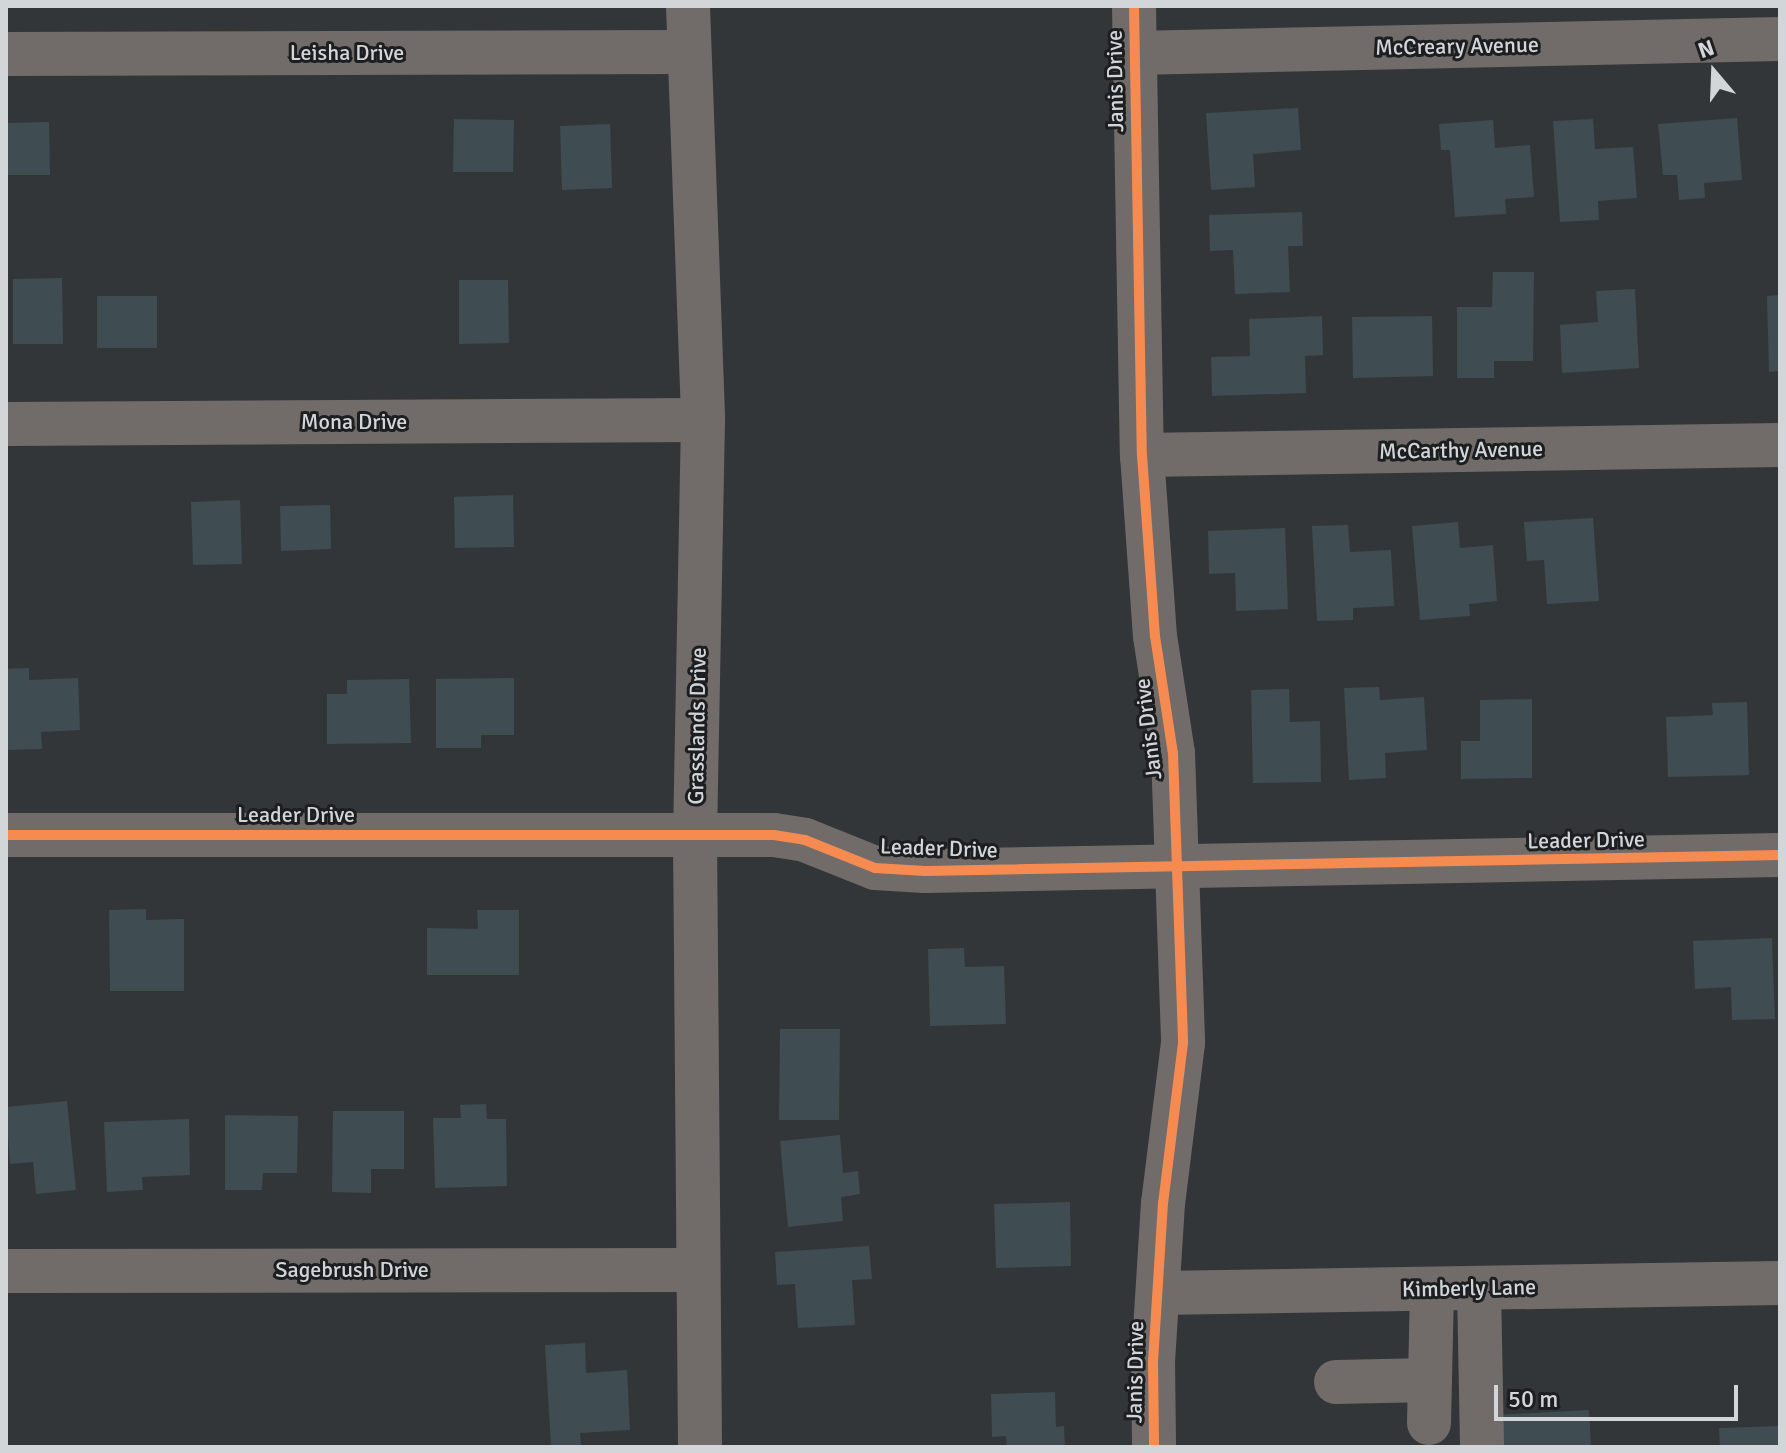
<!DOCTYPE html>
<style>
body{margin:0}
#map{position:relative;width:1786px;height:1453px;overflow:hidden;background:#333638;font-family:Signika,sans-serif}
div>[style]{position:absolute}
.building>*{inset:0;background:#3f4c52}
.minor>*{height:44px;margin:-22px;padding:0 22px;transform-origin:22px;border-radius:22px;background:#716c6a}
.cycleway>*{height:10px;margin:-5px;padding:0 5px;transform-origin:5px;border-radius:5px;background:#f68b52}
span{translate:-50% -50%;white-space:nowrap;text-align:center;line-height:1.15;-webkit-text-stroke:6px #1c1e1f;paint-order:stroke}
.street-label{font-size:22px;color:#d3d6d8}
.frame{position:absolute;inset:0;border:8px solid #d3d6d8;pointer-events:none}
.north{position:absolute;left:1674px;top:32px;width:80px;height:80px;-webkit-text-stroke:6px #1c1e1f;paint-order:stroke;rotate:341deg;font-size:22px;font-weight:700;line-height:32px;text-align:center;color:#d3d6d8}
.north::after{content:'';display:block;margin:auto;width:28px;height:36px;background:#d3d6d8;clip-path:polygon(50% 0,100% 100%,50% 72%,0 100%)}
.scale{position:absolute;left:1494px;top:1385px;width:244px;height:36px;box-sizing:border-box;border:4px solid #d3d6d8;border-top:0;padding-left:10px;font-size:24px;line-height:28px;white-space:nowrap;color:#d3d6d8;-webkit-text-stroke:6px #1c1e1f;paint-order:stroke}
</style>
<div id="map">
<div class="building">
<div style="clip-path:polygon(1298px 108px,1301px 150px,1253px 154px,1255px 187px,1211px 190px,1206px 113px)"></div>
<div style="clip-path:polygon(1737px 118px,1742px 180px,1704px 183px,1705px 198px,1679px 200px,1677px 175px,1663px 175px,1658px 124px)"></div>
<div style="clip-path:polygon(454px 119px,514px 120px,513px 172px,453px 172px)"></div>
<div style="clip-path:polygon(1593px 119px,1595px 149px,1633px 147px,1637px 198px,1598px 201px,1599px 220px,1560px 222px,1553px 121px)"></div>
<div style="clip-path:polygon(1493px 120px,1495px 148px,1530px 145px,1534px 197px,1505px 199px,1506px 214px,1455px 217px,1450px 150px,1441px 150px,1439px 124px)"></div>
<div style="clip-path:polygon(49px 122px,50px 175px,6px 175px,6px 123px)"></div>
<div style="clip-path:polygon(610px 124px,612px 188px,562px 190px,560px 126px)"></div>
<div style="clip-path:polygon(1302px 212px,1303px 246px,1288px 246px,1290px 292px,1235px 294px,1233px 250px,1210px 251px,1209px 215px)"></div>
<div style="clip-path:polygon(1493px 272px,1534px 272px,1533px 361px,1494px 361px,1494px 378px,1457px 378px,1457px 307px,1492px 307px)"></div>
<div style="clip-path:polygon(62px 278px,63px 344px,13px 344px,13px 279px)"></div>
<div style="clip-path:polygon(459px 280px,508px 280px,509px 343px,459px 344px)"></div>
<div style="clip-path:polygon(1635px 289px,1639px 368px,1562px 373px,1560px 325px,1598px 322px,1596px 291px)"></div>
<div style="clip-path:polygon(1780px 295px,1780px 371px,1769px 372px,1767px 296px)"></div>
<div style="clip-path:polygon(97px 296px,157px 296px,157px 348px,97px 348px)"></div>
<div style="clip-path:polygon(1322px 316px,1323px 355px,1305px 356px,1306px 393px,1212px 396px,1211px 357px,1250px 356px,1249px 319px)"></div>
<div style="clip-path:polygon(1432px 316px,1433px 376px,1353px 378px,1352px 317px)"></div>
<div style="clip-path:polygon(513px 495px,514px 547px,455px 548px,454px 497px)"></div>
<div style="clip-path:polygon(240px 500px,242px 564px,193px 565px,191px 502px)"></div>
<div style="clip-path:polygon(330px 505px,331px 549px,281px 551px,280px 506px)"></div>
<div style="clip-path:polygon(1593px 518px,1599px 601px,1547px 604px,1544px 560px,1527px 561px,1524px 522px)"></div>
<div style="clip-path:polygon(1458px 522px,1460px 548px,1493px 545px,1497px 601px,1469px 604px,1470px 616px,1420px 620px,1412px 526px)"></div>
<div style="clip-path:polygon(1348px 525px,1350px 552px,1391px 550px,1394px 606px,1353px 608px,1353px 620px,1317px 621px,1312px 526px)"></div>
<div style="clip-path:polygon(1285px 528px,1288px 609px,1236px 611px,1235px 573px,1209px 574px,1208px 531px)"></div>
<div style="clip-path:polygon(29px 668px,29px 680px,78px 678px,80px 730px,41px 732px,42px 749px,6px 750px,6px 669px)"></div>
<div style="clip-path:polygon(514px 678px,514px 735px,481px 735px,481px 748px,436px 748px,436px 679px)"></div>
<div style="clip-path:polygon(409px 679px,411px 743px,327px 744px,327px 694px,347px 694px,347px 680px)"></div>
<div style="clip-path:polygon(1379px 687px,1380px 700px,1424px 697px,1427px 750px,1385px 753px,1386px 778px,1349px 780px,1344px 688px)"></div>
<div style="clip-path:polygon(1289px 689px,1290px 722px,1320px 721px,1321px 782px,1253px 783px,1251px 690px)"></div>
<div style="clip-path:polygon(1532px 699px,1532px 778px,1461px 779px,1461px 741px,1480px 741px,1480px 700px)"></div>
<div style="clip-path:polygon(1747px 702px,1749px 775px,1668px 777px,1666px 717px,1713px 715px,1712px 703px)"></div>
<div style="clip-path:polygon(146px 909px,146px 920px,184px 919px,184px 991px,110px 991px,109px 910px)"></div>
<div style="clip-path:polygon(477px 910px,519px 910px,519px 975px,427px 975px,427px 928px,478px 929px)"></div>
<div style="clip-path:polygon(1772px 938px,1775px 1019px,1732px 1020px,1731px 987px,1695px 989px,1693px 941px)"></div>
<div style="clip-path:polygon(964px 948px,965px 967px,1004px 966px,1006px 1024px,930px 1026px,928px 949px)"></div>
<div style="clip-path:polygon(780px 1029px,840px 1029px,839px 1120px,779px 1120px)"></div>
<div style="clip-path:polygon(67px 1101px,76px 1190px,36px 1194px,33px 1162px,10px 1164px,6px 1107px)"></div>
<div style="clip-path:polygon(486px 1104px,487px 1119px,506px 1119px,507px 1186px,435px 1188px,433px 1118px,461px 1118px,460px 1105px)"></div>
<div style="clip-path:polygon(333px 1111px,404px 1111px,404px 1169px,371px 1169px,371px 1193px,332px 1192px)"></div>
<div style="clip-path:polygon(225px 1115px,298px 1116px,297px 1173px,263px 1173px,262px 1190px,225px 1190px)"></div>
<div style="clip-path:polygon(189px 1119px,190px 1175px,142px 1177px,143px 1190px,107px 1192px,104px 1122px)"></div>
<div style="clip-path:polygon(840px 1135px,843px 1173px,858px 1171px,860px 1194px,841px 1197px,843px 1221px,788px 1227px,780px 1141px)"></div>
<div style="clip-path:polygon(1070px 1202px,1071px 1266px,996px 1268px,994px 1204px)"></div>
<div style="clip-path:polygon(869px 1246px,872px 1279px,852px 1280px,855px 1325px,798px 1328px,795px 1284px,777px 1285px,775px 1252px)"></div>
<div style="clip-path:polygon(585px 1343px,586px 1373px,627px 1370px,630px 1430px,580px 1433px,581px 1445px,551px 1446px,545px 1345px)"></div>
<div style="clip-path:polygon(1055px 1392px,1056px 1427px,1064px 1426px,1065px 1447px,1007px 1447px,1006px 1436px,992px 1437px,991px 1394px)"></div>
<div style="clip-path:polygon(1589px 1410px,1591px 1447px,1496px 1447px,1494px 1415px)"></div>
<div style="clip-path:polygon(1780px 1426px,1780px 1447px,1720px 1447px,1719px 1428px)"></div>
</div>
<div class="minor">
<div style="left:688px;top:6px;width:414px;rotate:87.9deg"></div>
<div style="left:703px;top:420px;width:415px;rotate:91.1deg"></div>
<div style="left:695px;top:835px;width:612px;rotate:89.53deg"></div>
<div style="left:1134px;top:6px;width:449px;rotate:89deg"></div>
<div style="left:1142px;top:455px;width:181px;rotate:85.9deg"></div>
<div style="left:1155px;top:636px;width:118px;rotate:81.3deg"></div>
<div style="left:1173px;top:753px;width:290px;rotate:88deg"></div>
<div style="left:1183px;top:1043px;width:161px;rotate:97.1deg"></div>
<div style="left:1163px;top:1203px;width:157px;rotate:93.6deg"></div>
<div style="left:1153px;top:1360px;width:87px;rotate:89.3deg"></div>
<div style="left:1134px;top:53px;width:646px;rotate:-1.24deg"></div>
<div style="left:6px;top:54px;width:682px;rotate:-0.17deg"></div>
<div style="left:6px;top:424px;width:697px;rotate:-0.33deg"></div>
<div style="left:1142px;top:455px;width:638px;rotate:-0.9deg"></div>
<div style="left:6px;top:835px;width:768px"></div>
<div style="left:774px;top:835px;width:31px;rotate:9deg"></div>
<div style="left:805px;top:840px;width:75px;rotate:21.8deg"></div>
<div style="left:875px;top:868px;width:50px;rotate:3.4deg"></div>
<div style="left:925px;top:871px;width:855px;rotate:-1.07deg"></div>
<div style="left:6px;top:1271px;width:692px;rotate:-0.08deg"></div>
<div style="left:1479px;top:1288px;width:159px;rotate:88.9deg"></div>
<div style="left:1158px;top:1293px;width:622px;rotate:-0.92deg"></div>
<div style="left:1336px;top:1382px;width:94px;rotate:-1.2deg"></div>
<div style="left:1429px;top:1423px;width:134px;rotate:-88.7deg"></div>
</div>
<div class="cycleway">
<div style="left:1134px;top:6px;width:449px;rotate:89deg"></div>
<div style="left:1142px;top:455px;width:181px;rotate:85.9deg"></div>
<div style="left:1155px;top:636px;width:118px;rotate:81.3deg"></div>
<div style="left:1173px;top:753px;width:290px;rotate:88deg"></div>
<div style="left:1183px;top:1043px;width:161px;rotate:97.1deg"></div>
<div style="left:1163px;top:1203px;width:157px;rotate:93.6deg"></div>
<div style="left:1153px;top:1360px;width:87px;rotate:89.3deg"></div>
<div style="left:6px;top:835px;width:768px"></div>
<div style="left:774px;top:835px;width:31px;rotate:9deg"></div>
<div style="left:805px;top:840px;width:75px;rotate:21.8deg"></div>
<div style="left:875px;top:868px;width:50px;rotate:3.4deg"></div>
<div style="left:925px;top:871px;width:855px;rotate:-1.07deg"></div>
</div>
<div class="street-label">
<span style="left:1457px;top:46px;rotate:-1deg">McCreary Avenue</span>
<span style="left:347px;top:53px">Leisha Drive</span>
<span style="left:1115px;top:81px;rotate:-91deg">Janis Drive</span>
<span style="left:354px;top:422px">Mona Drive</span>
<span style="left:1461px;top:450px;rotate:-1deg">McCarthy Avenue</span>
<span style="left:697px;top:726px;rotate:-89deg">Grasslands Drive</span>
<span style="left:1148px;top:729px;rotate:-97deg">Janis Drive</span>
<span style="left:296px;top:815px">Leader Drive</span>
<span style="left:1586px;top:840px;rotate:-1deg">Leader Drive</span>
<span style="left:939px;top:848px;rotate:2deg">Leader Drive</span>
<span style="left:352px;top:1270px">Sagebrush Drive</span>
<span style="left:1469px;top:1288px;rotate:-1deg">Kimberly Lane</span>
<span style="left:1135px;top:1372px;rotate:-89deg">Janis Drive</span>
</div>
<div class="frame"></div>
<div class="north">N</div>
<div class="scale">50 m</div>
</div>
